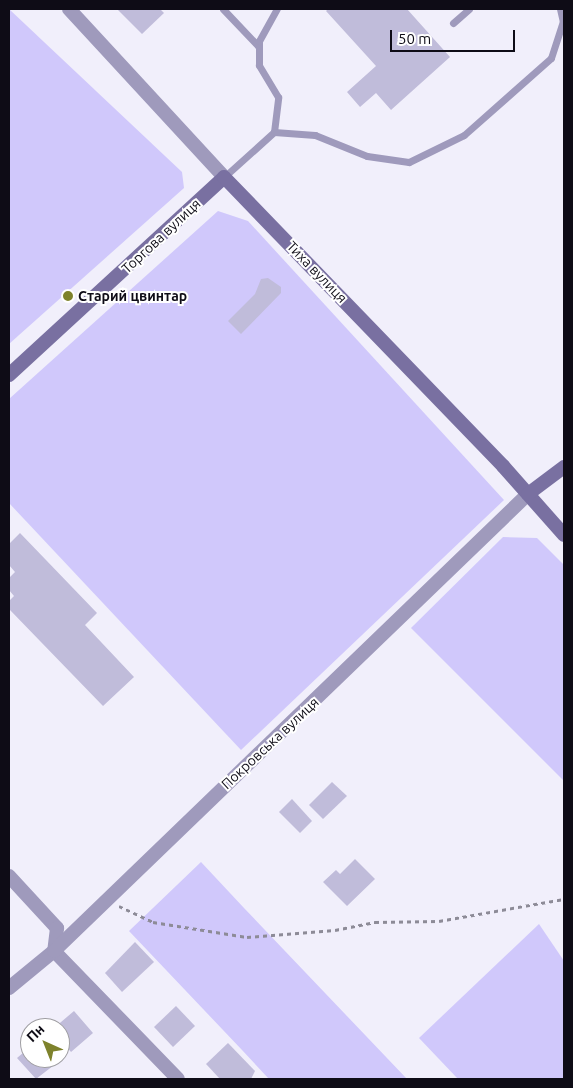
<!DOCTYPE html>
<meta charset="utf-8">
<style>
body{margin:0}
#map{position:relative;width:573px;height:1088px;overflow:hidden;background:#f1effb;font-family:Ubuntu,sans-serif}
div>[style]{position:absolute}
.green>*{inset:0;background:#d0c8fb}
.building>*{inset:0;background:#c0bcda}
.path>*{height:3px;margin-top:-1.5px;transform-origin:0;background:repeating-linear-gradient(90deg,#8d8b97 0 4px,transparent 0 8px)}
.service>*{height:7px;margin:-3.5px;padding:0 3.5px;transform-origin:3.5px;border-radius:3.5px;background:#9f9abc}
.minor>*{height:14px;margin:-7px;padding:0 7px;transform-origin:7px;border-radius:7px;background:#9f9abc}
.tertiary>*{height:14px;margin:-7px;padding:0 7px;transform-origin:7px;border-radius:7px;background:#9f9abc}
.secondary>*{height:14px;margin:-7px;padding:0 7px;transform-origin:7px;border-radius:7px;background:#7970a1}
.dots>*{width:14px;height:14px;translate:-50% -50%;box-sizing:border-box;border:2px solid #fff;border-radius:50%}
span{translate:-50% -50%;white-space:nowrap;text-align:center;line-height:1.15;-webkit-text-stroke:4px #fff;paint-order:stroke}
.street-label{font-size:14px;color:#0e0c16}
.poi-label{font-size:14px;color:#0e0c16;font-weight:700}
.left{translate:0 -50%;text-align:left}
.frame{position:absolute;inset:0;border:10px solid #0e0c16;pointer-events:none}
.north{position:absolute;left:20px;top:1018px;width:50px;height:50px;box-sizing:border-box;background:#fff;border:1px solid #9f9ea2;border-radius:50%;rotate:316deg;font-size:14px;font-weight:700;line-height:20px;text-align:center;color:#0e0c16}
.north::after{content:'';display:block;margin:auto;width:18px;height:22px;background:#7e822c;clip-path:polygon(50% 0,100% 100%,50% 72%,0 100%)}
.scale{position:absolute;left:390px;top:30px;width:125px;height:22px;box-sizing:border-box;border:2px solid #0e0c16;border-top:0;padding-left:6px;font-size:15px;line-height:18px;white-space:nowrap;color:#0e0c16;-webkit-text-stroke:4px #fff;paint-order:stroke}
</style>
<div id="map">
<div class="green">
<div style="clip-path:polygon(9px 9px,182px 172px,184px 188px,9px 344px)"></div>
<div style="clip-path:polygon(218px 211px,248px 221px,504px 500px,241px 750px,9px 503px,9px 399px)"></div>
<div style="clip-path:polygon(503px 537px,537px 538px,564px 565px,564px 781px,411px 628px)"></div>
<div style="clip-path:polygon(201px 862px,244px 908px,407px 1079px,269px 1079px,242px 1050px,129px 931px)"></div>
<div style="clip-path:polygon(539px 924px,564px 961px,564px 1079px,458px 1079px,419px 1038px)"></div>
</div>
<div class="building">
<div style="clip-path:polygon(117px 9px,160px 9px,164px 13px,142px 34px)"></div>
<div style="clip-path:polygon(328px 9px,407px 9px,450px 57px,391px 110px,376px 93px,360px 107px,347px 92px,376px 66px,326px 11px)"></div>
<div style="clip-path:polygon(268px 278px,281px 287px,281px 293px,241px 334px,228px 321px,255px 294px,261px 279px)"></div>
<div style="clip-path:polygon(20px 533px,97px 613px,85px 625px,134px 677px,103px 706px,9px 609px,9px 601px,14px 596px,9px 590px,9px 578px,15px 572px,9px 565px,9px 544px)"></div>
<div style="clip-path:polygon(332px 782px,347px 796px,323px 819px,309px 805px)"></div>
<div style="clip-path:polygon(292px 799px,312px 821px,300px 833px,279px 812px)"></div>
<div style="clip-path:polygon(355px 859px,375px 879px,347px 906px,323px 882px,336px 870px,340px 874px)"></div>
<div style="clip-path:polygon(135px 942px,154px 962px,122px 992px,105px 973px)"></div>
<div style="clip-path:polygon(176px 1006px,195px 1026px,173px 1047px,154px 1027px)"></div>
<div style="clip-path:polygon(74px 1011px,93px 1033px,71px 1052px,60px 1039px,60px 1028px,54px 1028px)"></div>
<div style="clip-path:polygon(228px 1043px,255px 1071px,251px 1079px,220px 1079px,206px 1064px)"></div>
<div style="clip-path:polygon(30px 1047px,30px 1058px,55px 1058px,58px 1062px,36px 1079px,17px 1058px)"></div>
</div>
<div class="path">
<div style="left:119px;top:906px;width:38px;rotate:25deg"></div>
<div style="left:153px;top:922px;width:95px;rotate:9.1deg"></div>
<div style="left:247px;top:937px;width:88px;rotate:-4.5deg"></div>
<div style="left:335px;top:930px;width:41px;rotate:-11.3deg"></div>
<div style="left:375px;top:922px;width:64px;rotate:-0.9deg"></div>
<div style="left:439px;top:921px;width:127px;rotate:-10deg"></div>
</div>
<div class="service">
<div style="left:223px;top:9px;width:52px;rotate:46.5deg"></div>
<div style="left:453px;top:23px;width:21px;rotate:-41deg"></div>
<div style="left:274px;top:132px;width:35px;rotate:-83deg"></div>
<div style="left:278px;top:97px;width:37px;rotate:-121deg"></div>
<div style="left:259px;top:65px;width:24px;rotate:-90deg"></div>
<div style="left:259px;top:41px;width:37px;rotate:-61deg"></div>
<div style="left:224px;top:177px;width:67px;rotate:-42deg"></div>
<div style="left:274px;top:132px;width:41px;rotate:4.2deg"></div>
<div style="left:315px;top:135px;width:56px;rotate:22deg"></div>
<div style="left:367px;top:156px;width:42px;rotate:8.1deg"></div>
<div style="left:409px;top:162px;width:61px;rotate:-26.1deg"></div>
<div style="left:464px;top:135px;width:116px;rotate:-41.5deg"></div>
<div style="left:551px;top:58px;width:38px;rotate:-72deg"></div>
<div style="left:563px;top:22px;width:13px;rotate:-103deg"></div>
</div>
<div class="minor">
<div style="left:9px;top:876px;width:71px;rotate:47.3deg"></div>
<div style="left:57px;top:928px;width:23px;rotate:97deg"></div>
<div style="left:54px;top:951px;width:178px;rotate:45.9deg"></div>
<div style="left:9px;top:988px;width:58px;rotate:-39.4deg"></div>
<div style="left:54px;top:951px;width:658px;rotate:-43.95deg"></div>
</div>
<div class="tertiary">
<div style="left:69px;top:9px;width:229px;rotate:47.3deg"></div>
</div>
<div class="secondary">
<div style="left:9px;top:375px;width:292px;rotate:-42.6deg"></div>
<div style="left:224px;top:177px;width:402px;rotate:46deg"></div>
<div style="left:503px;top:466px;width:92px;rotate:48.5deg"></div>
<div style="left:528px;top:494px;width:45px;rotate:-36.9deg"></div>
</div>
<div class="dots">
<div style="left:68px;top:296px;background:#7e822c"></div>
</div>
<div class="street-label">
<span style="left:161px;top:236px;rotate:-43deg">Торгова вулиця</span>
<span style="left:317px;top:272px;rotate:46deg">Тиха вулиця</span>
<span style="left:270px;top:743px;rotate:-43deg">Покровська вулиця</span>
</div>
<div class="poi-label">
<span class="left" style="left:78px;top:296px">Старий цвинтар</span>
</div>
<div class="frame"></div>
<div class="north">Пн</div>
<div class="scale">50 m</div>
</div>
